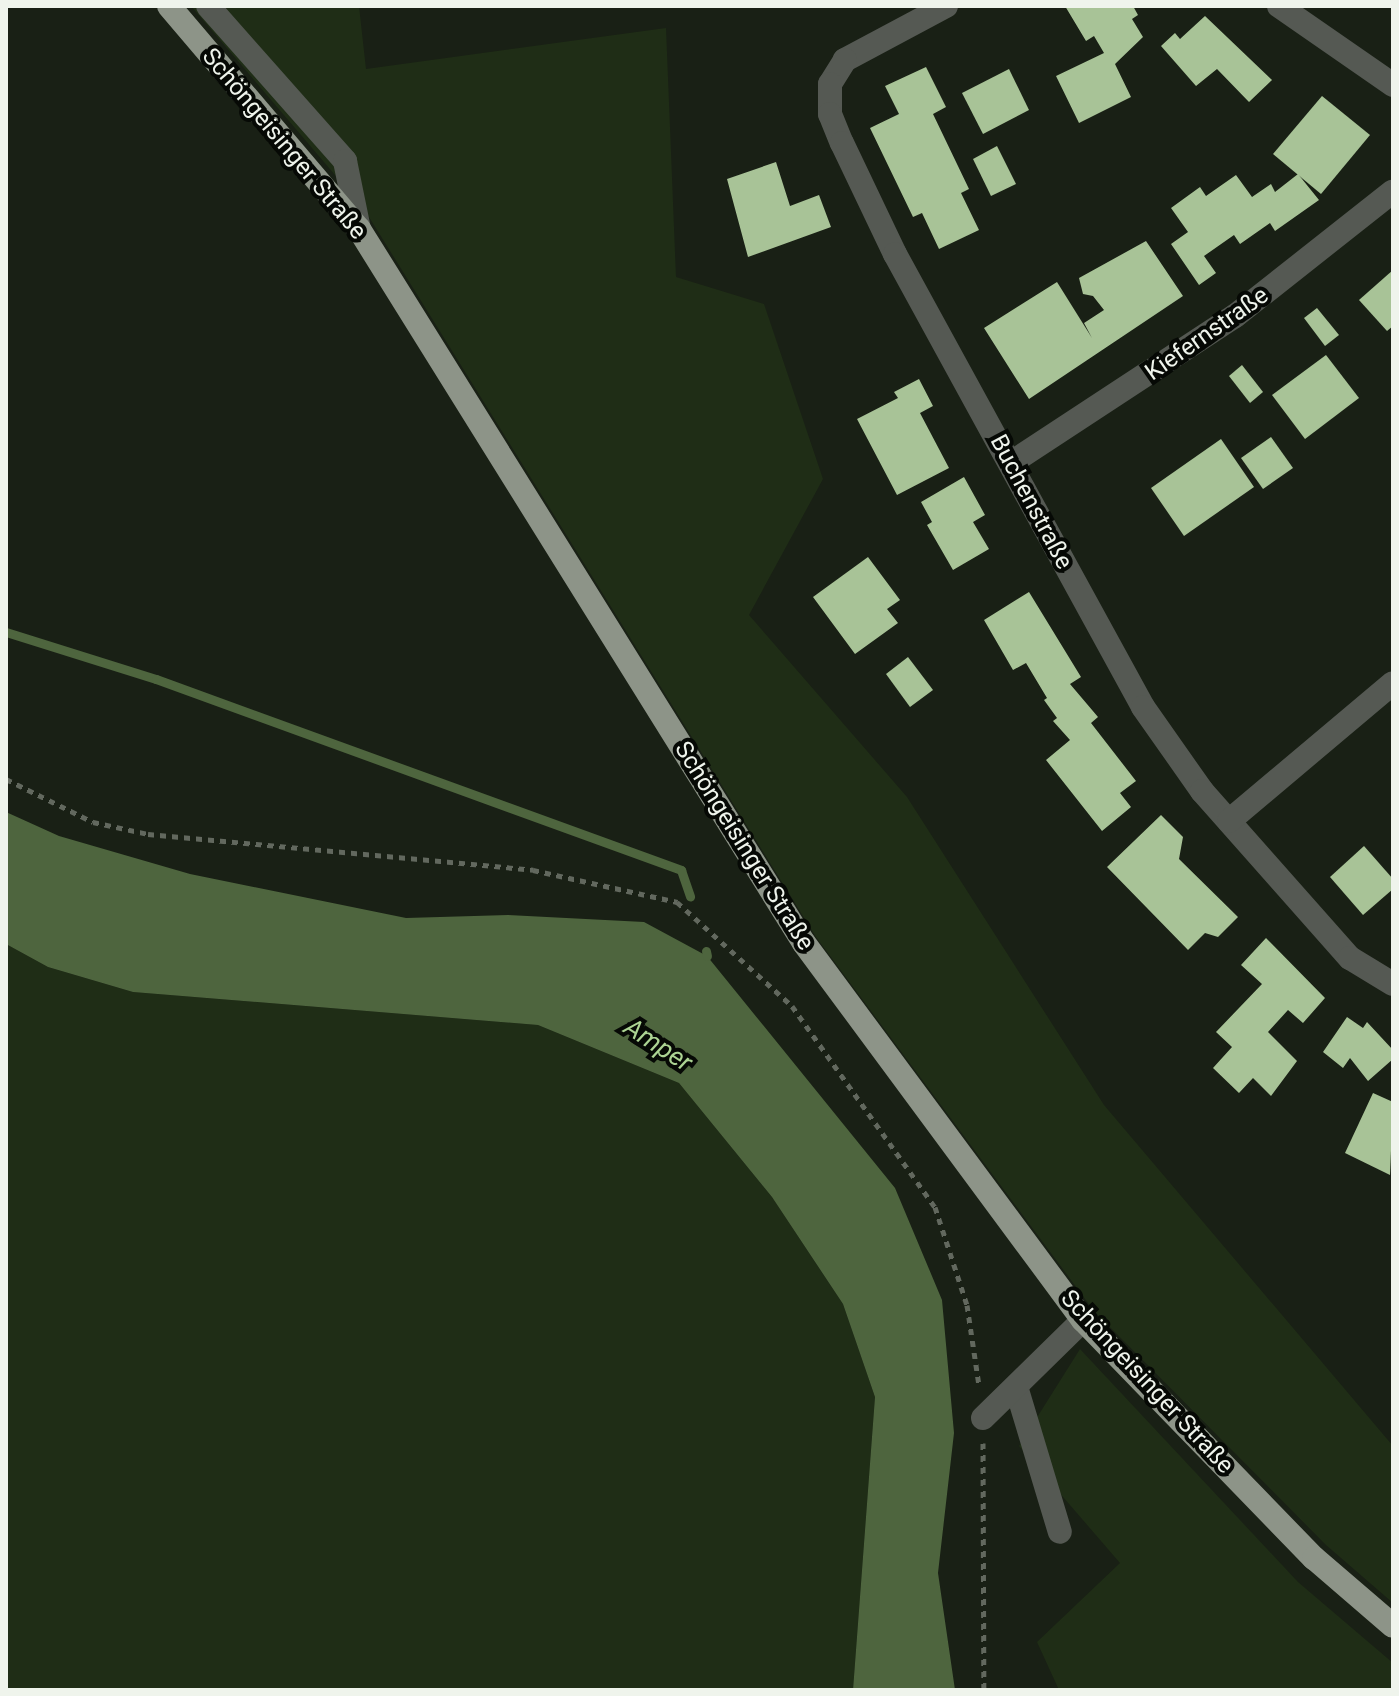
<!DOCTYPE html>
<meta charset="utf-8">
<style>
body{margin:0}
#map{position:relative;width:1399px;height:1696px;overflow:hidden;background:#192015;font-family:Roboto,sans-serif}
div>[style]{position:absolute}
.green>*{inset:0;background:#1f2d16}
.water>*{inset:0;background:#4e653e}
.stream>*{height:9px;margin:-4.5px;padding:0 4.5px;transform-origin:4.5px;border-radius:4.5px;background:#4e653e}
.building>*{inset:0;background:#a8c397}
.path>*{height:5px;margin-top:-2.5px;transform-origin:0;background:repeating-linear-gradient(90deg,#62685e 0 6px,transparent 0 12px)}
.minor>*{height:24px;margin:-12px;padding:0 12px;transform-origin:12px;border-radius:12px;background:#555953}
.major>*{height:24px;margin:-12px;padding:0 12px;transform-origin:12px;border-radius:12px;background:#8d9488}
span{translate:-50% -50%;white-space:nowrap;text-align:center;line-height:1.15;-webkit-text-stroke:8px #060905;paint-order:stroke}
.street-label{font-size:24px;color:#eff4ec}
.water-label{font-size:26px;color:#acd493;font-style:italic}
.frame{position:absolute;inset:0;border:8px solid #eff4ec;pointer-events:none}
</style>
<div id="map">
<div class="green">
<div style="clip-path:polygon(191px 6px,359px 6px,366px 69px,666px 28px,676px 277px,764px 304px,823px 479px,749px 615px,907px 797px,1104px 1105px,1393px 1446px,1393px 1603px,1326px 1545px,1094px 1311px,816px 937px,364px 209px)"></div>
<div style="clip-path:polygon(6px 944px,48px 967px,133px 992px,538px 1025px,679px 1083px,772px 1197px,843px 1304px,875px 1397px,853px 1690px,6px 1690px)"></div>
<div style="clip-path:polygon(1080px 1349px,1298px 1582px,1393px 1663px,1393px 1690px,1059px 1690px,1037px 1642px,1120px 1563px,1019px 1446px)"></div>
</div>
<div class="water">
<div style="clip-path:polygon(6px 812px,59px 836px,190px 874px,406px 918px,508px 915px,644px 922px,707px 956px,895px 1188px,942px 1300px,954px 1433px,938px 1573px,955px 1690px,853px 1690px,875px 1397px,843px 1304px,772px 1197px,679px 1083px,538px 1025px,133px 992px,48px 967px,6px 944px)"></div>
</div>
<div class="stream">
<div style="left:6px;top:632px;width:157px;rotate:17.4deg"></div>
<div style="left:156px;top:679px;width:559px;rotate:19.99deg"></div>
<div style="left:681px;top:870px;width:28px;rotate:71deg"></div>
<div style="left:706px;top:951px;width:5px;rotate:79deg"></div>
</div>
<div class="building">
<div style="clip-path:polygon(1065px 6px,1133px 6px,1138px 15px,1132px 19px,1143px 37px,1115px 64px,1131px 97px,1079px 123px,1056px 76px,1104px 53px,1094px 36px,1086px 41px)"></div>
<div style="clip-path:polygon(1205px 16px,1272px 80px,1249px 102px,1217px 69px,1196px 86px,1161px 46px,1175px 33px,1180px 39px)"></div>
<div style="clip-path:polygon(926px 67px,946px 107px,933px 114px,969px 189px,961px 193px,979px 230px,939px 249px,922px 213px,913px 217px,870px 128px,899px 114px,885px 86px)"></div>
<div style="clip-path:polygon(1009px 69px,1029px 110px,983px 134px,962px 93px)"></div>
<div style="clip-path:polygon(1322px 96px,1370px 135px,1321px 194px,1273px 154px)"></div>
<div style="clip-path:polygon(997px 146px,1016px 184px,991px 196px,973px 159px)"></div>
<div style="clip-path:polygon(776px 162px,790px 206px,819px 195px,831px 227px,748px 257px,727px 179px)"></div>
<div style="clip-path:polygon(1298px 174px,1319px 200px,1275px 231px,1270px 223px,1240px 244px,1234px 235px,1204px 256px,1216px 273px,1199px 285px,1171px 244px,1188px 232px,1171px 208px,1200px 187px,1206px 196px,1236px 175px,1252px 197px,1271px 184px,1275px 192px)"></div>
<div style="clip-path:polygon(1146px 241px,1183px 296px,1029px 399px,984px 328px,1057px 282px,1092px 338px,1084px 323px,1104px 310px,1093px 296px,1083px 294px,1079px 278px)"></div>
<div style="clip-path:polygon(1393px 270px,1393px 326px,1387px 331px,1359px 300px)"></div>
<div style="clip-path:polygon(1317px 308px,1339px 335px,1325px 346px,1304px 318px)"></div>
<div style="clip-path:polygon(1326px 355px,1359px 398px,1305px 439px,1272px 395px)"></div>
<div style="clip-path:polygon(1242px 365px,1263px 392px,1250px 403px,1229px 376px)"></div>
<div style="clip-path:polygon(919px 379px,933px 406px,920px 413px,949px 468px,897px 495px,857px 419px,898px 398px,894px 392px)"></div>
<div style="clip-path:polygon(1271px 437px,1293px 468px,1263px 489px,1241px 458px)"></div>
<div style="clip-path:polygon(1221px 439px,1254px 487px,1184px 536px,1151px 488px)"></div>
<div style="clip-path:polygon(964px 477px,985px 515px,973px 522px,989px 549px,953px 570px,927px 525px,932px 522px,921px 502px)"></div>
<div style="clip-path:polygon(868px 557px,900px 600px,887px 609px,898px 623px,855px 654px,813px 597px)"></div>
<div style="clip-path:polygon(1029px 592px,1081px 677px,1070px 684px,1098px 717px,1091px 723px,1136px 781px,1120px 793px,1131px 807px,1102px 831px,1046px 760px,1070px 740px,1053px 721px,1057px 718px,1044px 700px,1047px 698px,1026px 663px,1013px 670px,984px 620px)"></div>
<div style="clip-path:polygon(908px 657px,933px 690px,910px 707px,886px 674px)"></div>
<div style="clip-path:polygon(1161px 815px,1183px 837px,1179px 859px,1238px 917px,1218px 937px,1205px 933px,1188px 950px,1107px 867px)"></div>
<div style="clip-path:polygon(1364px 846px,1393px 879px,1393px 889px,1363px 915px,1330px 877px)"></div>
<div style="clip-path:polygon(1266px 938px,1325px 998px,1303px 1023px,1288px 1010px,1268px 1032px,1297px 1061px,1271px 1096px,1253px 1078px,1239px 1093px,1213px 1068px,1232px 1047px,1216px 1032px,1262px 984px,1241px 965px)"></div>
<div style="clip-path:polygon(1347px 1017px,1363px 1028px,1367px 1022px,1393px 1050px,1393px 1059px,1368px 1081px,1350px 1058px,1343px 1068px,1323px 1052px)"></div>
<div style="clip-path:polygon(1373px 1093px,1393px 1102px,1390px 1175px,1345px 1153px)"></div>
</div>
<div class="path">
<div style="left:6px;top:779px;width:97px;rotate:26.3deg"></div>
<div style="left:93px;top:822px;width:56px;rotate:12.3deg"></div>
<div style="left:148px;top:834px;width:387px;rotate:5.3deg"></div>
<div style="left:533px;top:870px;width:148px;rotate:12.5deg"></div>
<div style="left:677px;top:902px;width:155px;rotate:42.1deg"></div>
<div style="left:792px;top:1006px;width:247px;rotate:54.6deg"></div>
<div style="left:935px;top:1207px;width:103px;rotate:71.9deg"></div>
<div style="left:967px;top:1305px;width:81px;rotate:81.5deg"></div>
<div style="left:983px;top:1443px;width:247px;rotate:89.8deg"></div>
</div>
<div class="minor">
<div style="left:208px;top:6px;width:207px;rotate:48.5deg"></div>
<div style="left:345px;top:161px;width:69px;rotate:78.4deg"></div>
<div style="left:946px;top:6px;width:115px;rotate:151.9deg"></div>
<div style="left:845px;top:60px;width:28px;rotate:122deg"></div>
<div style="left:830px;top:84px;width:30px;rotate:90deg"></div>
<div style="left:830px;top:114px;width:31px;rotate:68deg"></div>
<div style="left:842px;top:143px;width:123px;rotate:64.5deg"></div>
<div style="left:895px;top:254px;width:516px;rotate:61.3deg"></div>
<div style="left:1143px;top:707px;width:103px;rotate:54.9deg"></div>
<div style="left:1202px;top:791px;width:223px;rotate:48.5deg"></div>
<div style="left:1350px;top:958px;width:50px;rotate:31.2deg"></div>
<div style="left:1279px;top:6px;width:139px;rotate:34.7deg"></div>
<div style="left:1011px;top:463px;width:268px;rotate:-33.3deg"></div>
<div style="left:1235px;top:316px;width:201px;rotate:-38.3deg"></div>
<div style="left:1229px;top:821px;width:214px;rotate:-40.1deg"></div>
<div style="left:1017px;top:1390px;width:148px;rotate:73.2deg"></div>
<div style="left:983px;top:1418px;width:140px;rotate:-44.4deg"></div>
</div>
<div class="major">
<div style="left:169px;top:6px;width:293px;rotate:49.6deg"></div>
<div style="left:359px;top:229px;width:841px;rotate:58.07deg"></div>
<div style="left:804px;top:943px;width:469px;rotate:53.5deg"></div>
<div style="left:1083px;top:1320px;width:332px;rotate:45.9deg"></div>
<div style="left:1314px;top:1558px;width:104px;rotate:40.7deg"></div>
</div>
<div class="street-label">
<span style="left:284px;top:144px;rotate:50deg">Schöngeisinger Straße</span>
<span style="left:1207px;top:334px;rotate:-35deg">Kiefernstraße</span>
<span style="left:1031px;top:502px;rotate:62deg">Buchenstraße</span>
<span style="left:744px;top:846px;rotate:58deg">Schöngeisinger Straße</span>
<span style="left:1147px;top:1382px;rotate:47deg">Schöngeisinger Straße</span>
</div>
<div class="water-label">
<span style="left:658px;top:1045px;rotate:33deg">Amper</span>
</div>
<div class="frame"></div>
</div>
